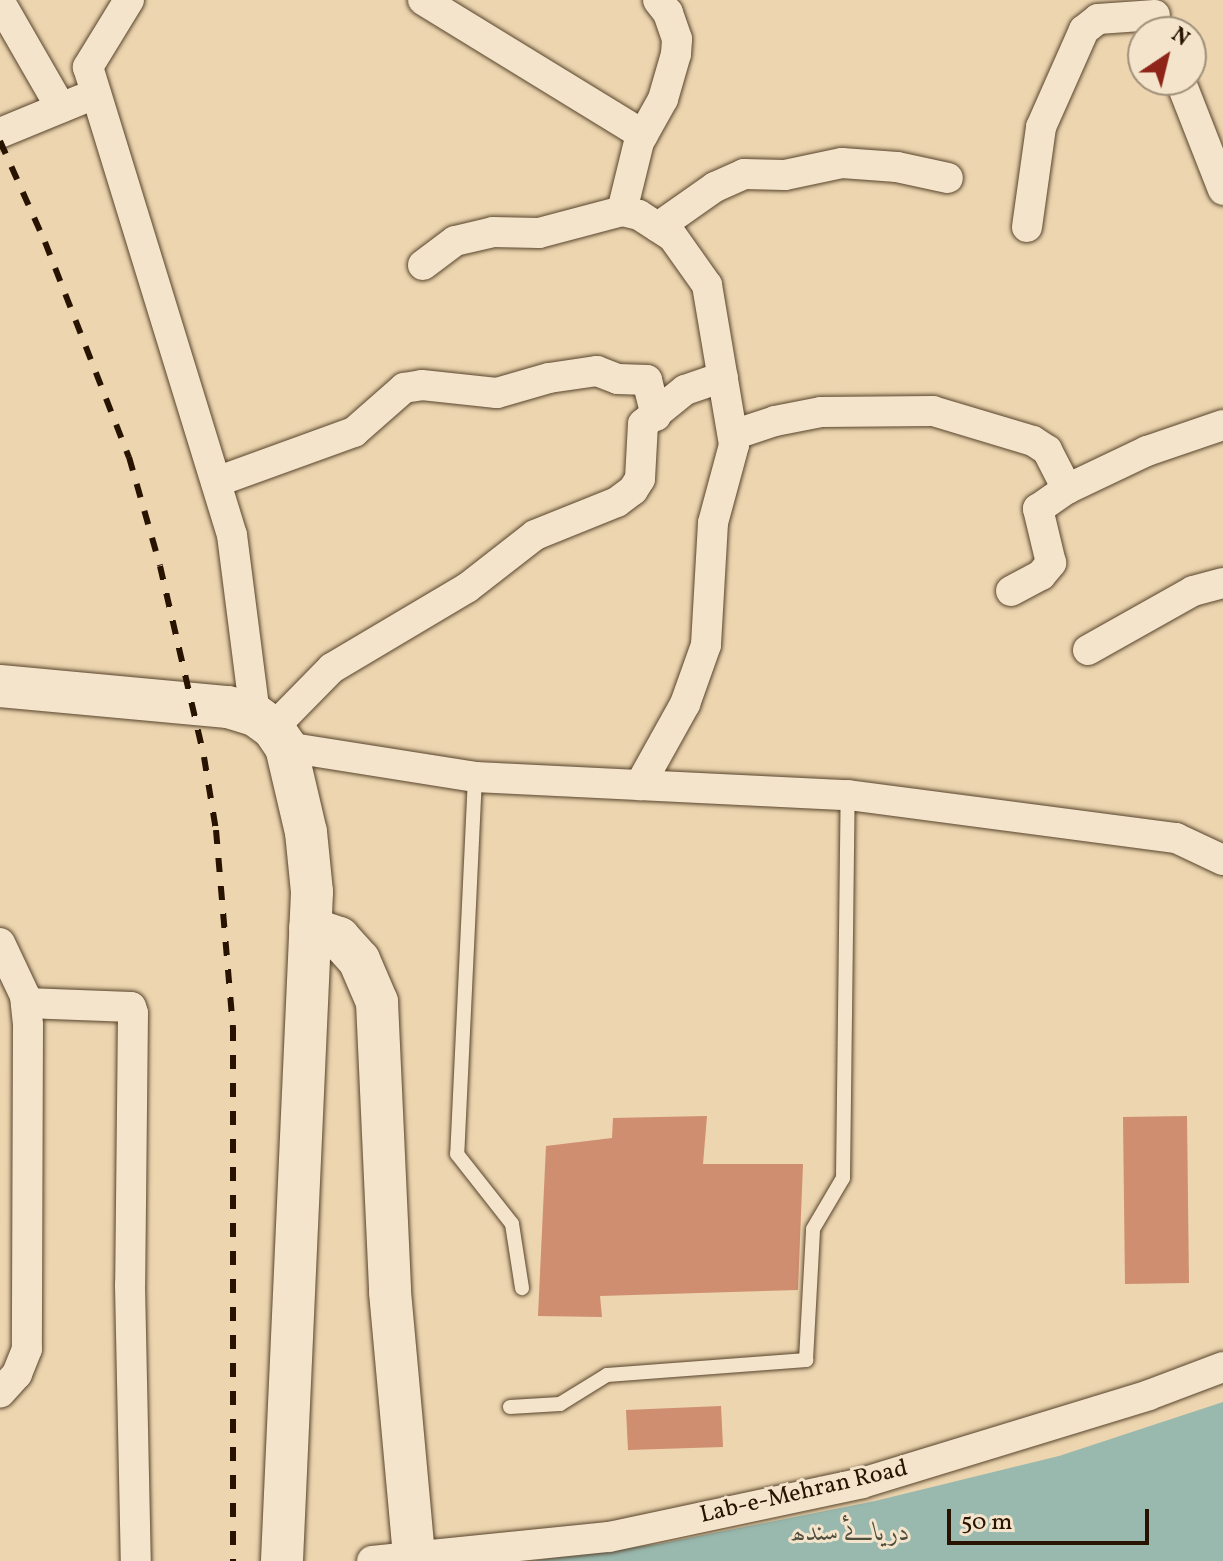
<!DOCTYPE html>
<meta charset="utf-8">
<style>
body{margin:0}
#map{position:relative;width:1223px;height:1561px;overflow:hidden;background:#ecd5af;font-family:Vollkorn,Amiri,serif}
div>[style]{position:absolute}
.water>*{inset:0;background:#99b8ae}
.building>*{inset:0;background:#ce8e6f}
.roads{filter:drop-shadow(0 0 2px #58442c) drop-shadow(0 0 2px #58442c)}
.service>*{height:14px;margin:-7px;padding:0 7px;transform-origin:7px;border-radius:7px;background:#f3e4cb}
.minor>*{height:30px;margin:-15px;padding:0 15px;transform-origin:15px;border-radius:15px;background:#f3e4cb}
.secondary>*{height:42px;margin:-21px;padding:0 21px;transform-origin:21px;border-radius:21px;background:#f3e4cb}
.rail>*{height:6px;margin-top:-3px;transform-origin:0;background:repeating-linear-gradient(90deg,#271300 0 14px,transparent 0 28px)}
span{translate:-50% -50%;white-space:nowrap;text-align:center;line-height:1.15;-webkit-text-stroke:6px #f3e4cb;paint-order:stroke}
.street-label{font-size:24px;color:#271300}
.water-label{font-size:26px;color:#4f4d3d;font-style:italic}
.north{position:absolute;left:1127px;top:16px;width:80px;height:80px;box-sizing:border-box;background:#f3e4cb;border:2px solid #a1907a;border-radius:50%;rotate:35deg;font-size:22px;font-weight:700;line-height:32px;text-align:center;color:#271300}
.north::after{content:'';display:block;margin:auto;width:28px;height:36px;background:#8f2418;clip-path:polygon(50% 0,100% 100%,50% 72%,0 100%)}
.scale{position:absolute;left:947px;top:1509px;width:202px;height:36px;box-sizing:border-box;border:4px solid #271300;border-top:0;padding-left:10px;font-size:24px;line-height:28px;white-space:nowrap;color:#271300;-webkit-text-stroke:6px #f3e4cb;paint-order:stroke}
</style>
<div id="map">
<div class="water">
<div style="clip-path:polygon(1223px 1402px,1223px 1561px,531px 1561px,658px 1544px,875px 1501px,1059px 1456px)"></div>
</div>
<div class="building">
<div style="clip-path:polygon(707px 1116px,703px 1164px,803px 1164px,798px 1290px,600px 1296px,602px 1317px,538px 1316px,546px 1146px,612px 1138px,613px 1118px)"></div>
<div style="clip-path:polygon(1187px 1116px,1189px 1283px,1125px 1284px,1123px 1117px)"></div>
<div style="clip-path:polygon(721px 1406px,723px 1447px,628px 1450px,626px 1410px)"></div>
</div>
<div class="roads">
<div class="service">
<div style="left:475px;top:777px;width:377px;rotate:92.7deg"></div>
<div style="left:457px;top:1154px;width:89px;rotate:51.8deg"></div>
<div style="left:512px;top:1224px;width:65px;rotate:81.1deg"></div>
<div style="left:510px;top:1407px;width:50px;rotate:-3.4deg"></div>
<div style="left:560px;top:1404px;width:55px;rotate:-31.7deg"></div>
<div style="left:607px;top:1375px;width:200px;rotate:-4.3deg"></div>
<div style="left:806px;top:1360px;width:131px;rotate:-86.9deg"></div>
<div style="left:813px;top:1229px;width:59px;rotate:-59.5deg"></div>
<div style="left:843px;top:1178px;width:383px;rotate:-89.3deg"></div>
</div>
<div class="minor">
<div style="left:129px;top:0;width:79px;rotate:121.5deg"></div>
<div style="left:88px;top:67px;width:490px;rotate:72.9deg"></div>
<div style="left:232px;top:535px;width:181px;rotate:82.7deg"></div>
<div style="left:423px;top:0;width:258px;rotate:31.5deg"></div>
<div style="left:0;top:2px;width:122px;rotate:60.1deg"></div>
<div style="left:1180px;top:80px;width:118px;rotate:68.6deg"></div>
<div style="left:0;top:133px;width:87px;rotate:-22.4deg"></div>
<div style="left:622px;top:211px;width:71px;rotate:-76.2deg"></div>
<div style="left:639px;top:142px;width:49px;rotate:-60.8deg"></div>
<div style="left:663px;top:99px;width:47px;rotate:-73.9deg"></div>
<div style="left:676px;top:54px;width:15px;rotate:-86deg"></div>
<div style="left:677px;top:39px;width:28px;rotate:-109deg"></div>
<div style="left:668px;top:13px;width:16px;rotate:-128deg"></div>
<div style="left:658px;top:227px;width:70px;rotate:-35.1deg"></div>
<div style="left:715px;top:187px;width:32px;rotate:-24deg"></div>
<div style="left:744px;top:174px;width:41px;rotate:1.4deg"></div>
<div style="left:785px;top:175px;width:58px;rotate:-11.9deg"></div>
<div style="left:842px;top:163px;width:55px;rotate:4.2deg"></div>
<div style="left:897px;top:167px;width:52px;rotate:12.2deg"></div>
<div style="left:1027px;top:227px;width:101px;rotate:-82deg"></div>
<div style="left:1041px;top:127px;width:106px;rotate:-66.1deg"></div>
<div style="left:1084px;top:30px;width:18px;rotate:-38deg"></div>
<div style="left:1098px;top:19px;width:57px;rotate:-4deg"></div>
<div style="left:423px;top:265px;width:40px;rotate:-37deg"></div>
<div style="left:455px;top:241px;width:39px;rotate:-13deg"></div>
<div style="left:493px;top:232px;width:46px;rotate:1.2deg"></div>
<div style="left:539px;top:233px;width:86px;rotate:-14.8deg"></div>
<div style="left:622px;top:211px;width:17px;rotate:13deg"></div>
<div style="left:639px;top:215px;width:40px;rotate:32.9deg"></div>
<div style="left:673px;top:237px;width:59px;rotate:54.7deg"></div>
<div style="left:707px;top:285px;width:162px;rotate:80.4deg"></div>
<div style="left:734px;top:445px;width:81px;rotate:105.1deg"></div>
<div style="left:713px;top:523px;width:122px;rotate:93.3deg"></div>
<div style="left:706px;top:645px;width:63px;rotate:109.6deg"></div>
<div style="left:685px;top:704px;width:93px;rotate:119.1deg"></div>
<div style="left:733px;top:435px;width:44px;rotate:-18.4deg"></div>
<div style="left:775px;top:421px;width:47px;rotate:-11.1deg"></div>
<div style="left:821px;top:412px;width:112px;rotate:-0.5deg"></div>
<div style="left:933px;top:411px;width:104px;rotate:16.7deg"></div>
<div style="left:1033px;top:441px;width:17px;rotate:33deg"></div>
<div style="left:1047px;top:450px;width:44px;rotate:62.9deg"></div>
<div style="left:216px;top:482px;width:147px;rotate:-19.9deg"></div>
<div style="left:354px;top:432px;width:67px;rotate:-41.3deg"></div>
<div style="left:404px;top:388px;width:18px;rotate:-9deg"></div>
<div style="left:422px;top:385px;width:75px;rotate:6.1deg"></div>
<div style="left:497px;top:393px;width:54px;rotate:-16.1deg"></div>
<div style="left:549px;top:378px;width:49px;rotate:-8.3deg"></div>
<div style="left:597px;top:371px;width:22px;rotate:21deg"></div>
<div style="left:618px;top:379px;width:29px;rotate:2deg"></div>
<div style="left:647px;top:380px;width:37px;rotate:76deg"></div>
<div style="left:1011px;top:591px;width:34px;rotate:-28deg"></div>
<div style="left:1041px;top:575px;width:16px;rotate:-50deg"></div>
<div style="left:1051px;top:563px;width:56px;rotate:-103.5deg"></div>
<div style="left:1038px;top:509px;width:35px;rotate:-35deg"></div>
<div style="left:1067px;top:489px;width:89px;rotate:-25.4deg"></div>
<div style="left:1147px;top:451px;width:80px;rotate:-18.9deg"></div>
<div style="left:1088px;top:650px;width:120px;rotate:-29.3deg"></div>
<div style="left:1193px;top:591px;width:31px;rotate:-15deg"></div>
<div style="left:273px;top:728px;width:84px;rotate:-45.5deg"></div>
<div style="left:332px;top:668px;width:157px;rotate:-30.7deg"></div>
<div style="left:467px;top:588px;width:86px;rotate:-37.9deg"></div>
<div style="left:535px;top:535px;width:88px;rotate:-21.9deg"></div>
<div style="left:617px;top:502px;width:20px;rotate:-37deg"></div>
<div style="left:633px;top:490px;width:13px;rotate:-58deg"></div>
<div style="left:640px;top:479px;width:55px;rotate:-86.9deg"></div>
<div style="left:643px;top:424px;width:54px;rotate:-39deg"></div>
<div style="left:685px;top:390px;width:40px;rotate:-18.9deg"></div>
<div style="left:286px;top:747px;width:191px;rotate:9deg"></div>
<div style="left:475px;top:777px;width:373px;rotate:2.8deg"></div>
<div style="left:848px;top:795px;width:331px;rotate:7.5deg"></div>
<div style="left:1176px;top:838px;width:52px;rotate:25.1deg"></div>
<div style="left:0;top:943px;width:59px;rotate:64.7deg"></div>
<div style="left:25px;top:996px;width:29px;rotate:84deg"></div>
<div style="left:28px;top:1025px;width:324px;rotate:90.2deg"></div>
<div style="left:27px;top:1349px;width:27px;rotate:112deg"></div>
<div style="left:17px;top:1374px;width:25px;rotate:132deg"></div>
<div style="left:26px;top:1003px;width:105px;rotate:2.2deg"></div>
<div style="left:131px;top:1007px;width:6px;rotate:72deg"></div>
<div style="left:133px;top:1013px;width:272px;rotate:90.6deg"></div>
<div style="left:130px;top:1285px;width:276px;rotate:88.8deg"></div>
<div style="left:372px;top:1561px;width:238px;rotate:-5.8deg"></div>
<div style="left:609px;top:1537px;width:259px;rotate:-12deg"></div>
<div style="left:862px;top:1483px;width:300px;rotate:-17deg"></div>
<div style="left:1149px;top:1395px;width:79px;rotate:-20.7deg"></div>
</div>
<div class="secondary">
<div style="left:0;top:686px;width:229px;rotate:5.3deg"></div>
<div style="left:228px;top:707px;width:28px;rotate:17deg"></div>
<div style="left:255px;top:715px;width:22px;rotate:36deg"></div>
<div style="left:273px;top:728px;width:23px;rotate:56deg"></div>
<div style="left:286px;top:747px;width:87px;rotate:76.8deg"></div>
<div style="left:306px;top:832px;width:60px;rotate:84.3deg"></div>
<div style="left:312px;top:892px;width:670px;rotate:92.57deg"></div>
<div style="left:310px;top:928px;width:31px;rotate:19deg"></div>
<div style="left:339px;top:938px;width:30px;rotate:48deg"></div>
<div style="left:359px;top:960px;width:46px;rotate:66.8deg"></div>
<div style="left:377px;top:1002px;width:290px;rotate:87.4deg"></div>
<div style="left:390px;top:1292px;width:266px;rotate:84.8deg"></div>
</div>
</div>
<div class="rail">
<div style="left:0;top:141px;width:111px;rotate:66deg"></div>
<div style="left:45px;top:242px;width:231px;rotate:68.7deg"></div>
<div style="left:129px;top:457px;width:113px;rotate:74.1deg"></div>
<div style="left:160px;top:566px;width:196px;rotate:77deg"></div>
<div style="left:204px;top:757px;width:74px;rotate:80.7deg"></div>
<div style="left:216px;top:830px;width:198px;rotate:85.1deg"></div>
<div style="left:233px;top:1027px;width:534px;rotate:90deg"></div>
</div>
<div class="street-label">
<span style="left:804px;top:1493px;rotate:-13deg">Lab-e-Mehran Road</span>
</div>
<div class="water-label">
<span style="left:850px;top:1534px">دریائے سندھ</span>
</div>
<div class="north">N</div>
<div class="scale">50 m</div>
</div>
